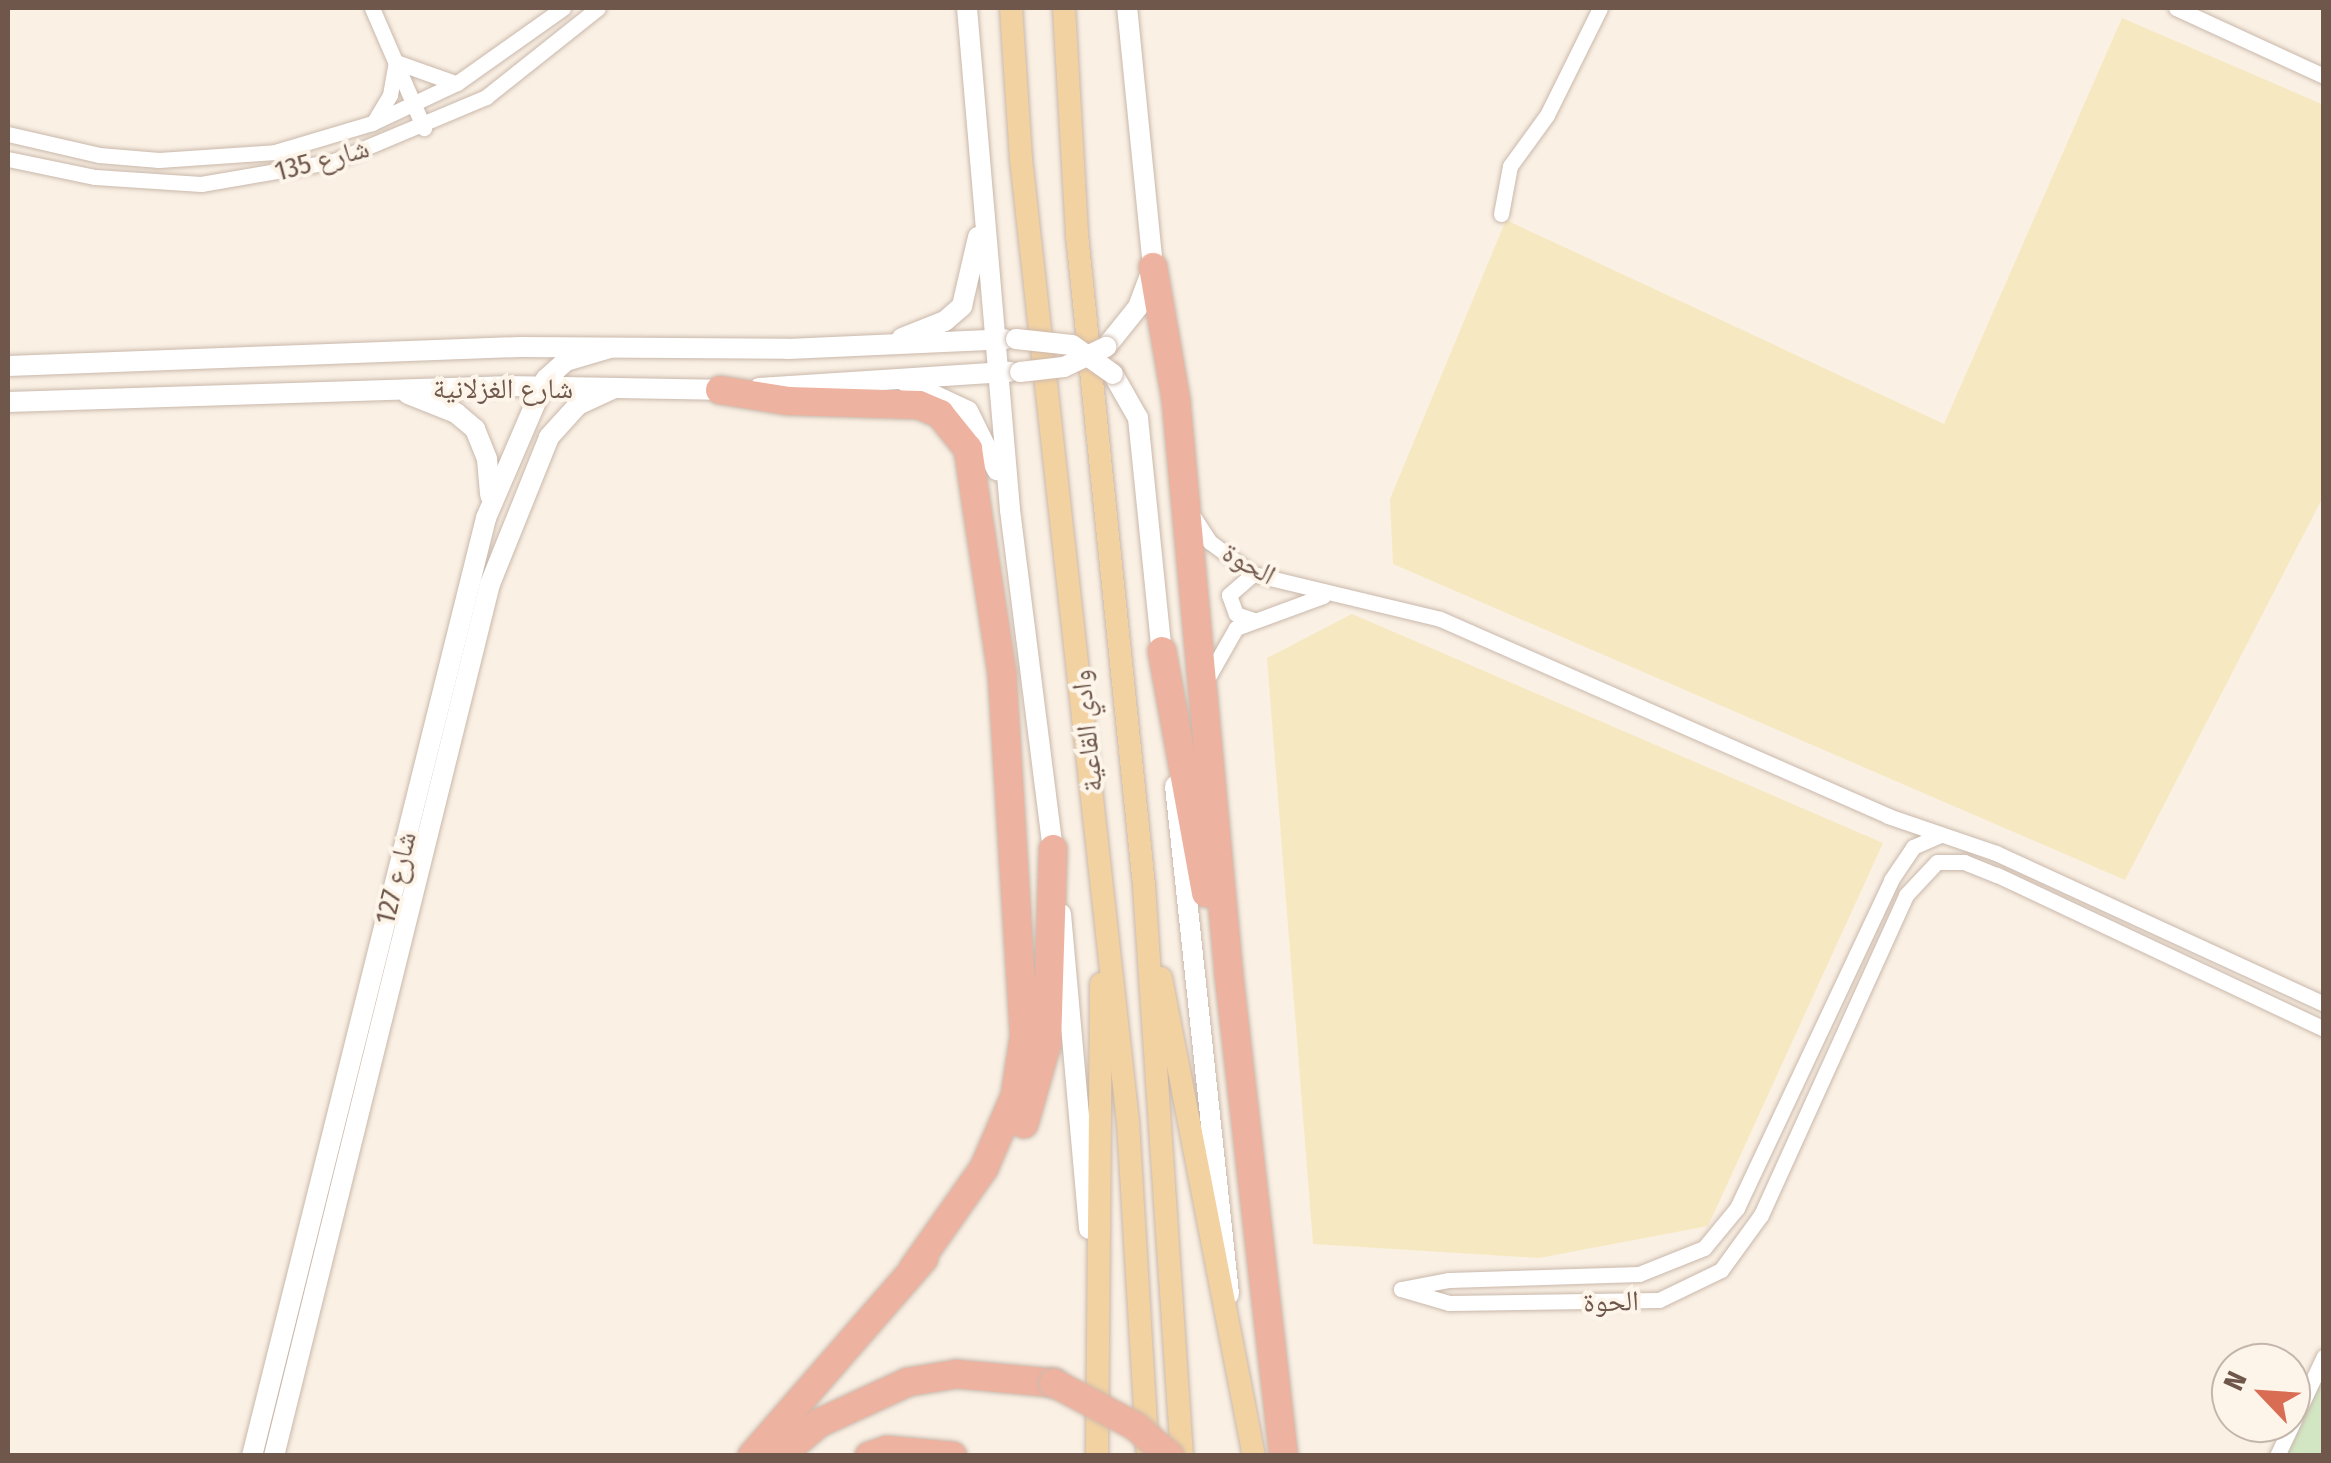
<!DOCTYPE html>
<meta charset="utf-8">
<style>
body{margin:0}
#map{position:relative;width:2331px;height:1463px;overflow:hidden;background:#faf0e4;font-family:"Fira Sans Condensed","Noto Naskh Arabic",sans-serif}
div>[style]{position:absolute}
.green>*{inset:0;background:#d3e6c4}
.sand>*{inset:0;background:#f6e9c1}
.roads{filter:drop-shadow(0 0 2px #c9b8ab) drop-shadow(0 0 2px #c9b8ab)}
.street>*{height:15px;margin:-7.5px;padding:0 7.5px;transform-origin:7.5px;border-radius:7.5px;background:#fff}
.secondary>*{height:20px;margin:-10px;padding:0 10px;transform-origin:10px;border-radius:10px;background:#fff}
.primary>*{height:22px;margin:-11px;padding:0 11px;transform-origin:11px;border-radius:11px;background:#f3d2a2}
.highway>*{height:28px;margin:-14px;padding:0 14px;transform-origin:14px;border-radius:14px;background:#eeb2a0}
.bridges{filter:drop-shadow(0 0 2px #cebaac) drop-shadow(0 0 2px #cebaac)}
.secondary-bridge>*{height:20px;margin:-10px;padding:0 10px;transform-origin:10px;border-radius:10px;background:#fff}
.highway-bridge>*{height:28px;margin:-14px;padding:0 14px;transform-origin:14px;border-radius:14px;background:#eeb2a0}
span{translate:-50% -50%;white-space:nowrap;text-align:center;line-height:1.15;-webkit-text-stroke:8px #fdf5e9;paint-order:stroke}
.street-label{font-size:28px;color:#6f574c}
.frame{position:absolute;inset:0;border:10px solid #6f574c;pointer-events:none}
.north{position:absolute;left:2211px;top:1343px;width:100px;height:100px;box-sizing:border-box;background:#fdf5e9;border:2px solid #c4b6aa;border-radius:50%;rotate:295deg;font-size:28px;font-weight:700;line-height:40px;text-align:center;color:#6f574c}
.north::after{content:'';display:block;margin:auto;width:35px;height:45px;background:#d96d54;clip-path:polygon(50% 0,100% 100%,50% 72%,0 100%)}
</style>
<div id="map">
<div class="green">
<div style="clip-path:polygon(2323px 1368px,2323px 1455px,2283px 1455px)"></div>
</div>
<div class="sand">
<div style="clip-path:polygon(2122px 18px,2324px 105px,2323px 497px,2125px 880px,1393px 564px,1390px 499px,1506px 220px,1944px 424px)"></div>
<div style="clip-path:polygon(1352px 614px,1883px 843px,1708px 1226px,1539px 1258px,1313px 1244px,1267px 658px)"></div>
</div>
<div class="roads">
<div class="street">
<div style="left:372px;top:8px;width:131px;rotate:66.6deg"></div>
<div style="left:2176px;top:8px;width:163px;rotate:24.7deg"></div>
<div style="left:375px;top:120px;width:29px;rotate:-59deg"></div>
<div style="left:390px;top:95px;width:34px;rotate:-80deg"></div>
<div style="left:396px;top:62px;width:63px;rotate:19.6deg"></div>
<div style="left:8px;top:134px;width:93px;rotate:13deg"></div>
<div style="left:99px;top:155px;width:60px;rotate:4.8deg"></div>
<div style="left:159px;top:160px;width:116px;rotate:-3.9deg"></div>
<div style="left:275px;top:152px;width:101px;rotate:-16.6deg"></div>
<div style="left:372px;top:123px;width:94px;rotate:-25.2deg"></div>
<div style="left:457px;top:83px;width:130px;rotate:-35.3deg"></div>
<div style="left:8px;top:159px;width:89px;rotate:11.7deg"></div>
<div style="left:95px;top:177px;width:106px;rotate:3.8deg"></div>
<div style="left:201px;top:184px;width:135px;rotate:-9.8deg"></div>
<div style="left:334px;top:161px;width:165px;rotate:-22.8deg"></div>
<div style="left:486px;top:97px;width:143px;rotate:-38.5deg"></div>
<div style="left:1501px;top:214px;width:49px;rotate:-79.4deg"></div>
<div style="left:1510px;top:166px;width:63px;rotate:-54deg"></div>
<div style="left:1547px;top:115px;width:119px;rotate:-63.6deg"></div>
<div style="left:1191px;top:513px;width:35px;rotate:57deg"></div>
<div style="left:1210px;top:542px;width:54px;rotate:36.7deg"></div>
<div style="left:1253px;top:574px;width:192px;rotate:13.5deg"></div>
<div style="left:1440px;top:619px;width:489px;rotate:23.7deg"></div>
<div style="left:1888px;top:816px;width:114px;rotate:18.9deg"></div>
<div style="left:1996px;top:853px;width:361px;rotate:24.7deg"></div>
<div style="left:1253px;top:574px;width:32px;rotate:139deg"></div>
<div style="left:1229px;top:595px;width:20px;rotate:70deg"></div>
<div style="left:1236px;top:614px;width:18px;rotate:19deg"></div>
<div style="left:1207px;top:679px;width:59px;rotate:-60.4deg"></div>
<div style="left:1236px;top:628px;width:93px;rotate:-20.2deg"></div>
<div style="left:1401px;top:1289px;width:50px;rotate:16.3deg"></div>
<div style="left:1449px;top:1303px;width:210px;rotate:-0.8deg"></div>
<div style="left:1659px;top:1300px;width:69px;rotate:-25.8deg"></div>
<div style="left:1721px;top:1270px;width:68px;rotate:-54deg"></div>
<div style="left:1761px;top:1215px;width:351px;rotate:-65.6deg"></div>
<div style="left:1906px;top:895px;width:45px;rotate:-46.8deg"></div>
<div style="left:1937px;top:862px;width:27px"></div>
<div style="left:1964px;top:862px;width:35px;rotate:22deg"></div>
<div style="left:1997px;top:875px;width:361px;rotate:25.2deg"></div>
<div style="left:1401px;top:1289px;width:49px;rotate:-10.6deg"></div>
<div style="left:1449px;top:1280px;width:190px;rotate:-1.8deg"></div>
<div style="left:1639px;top:1274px;width:70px;rotate:-21.8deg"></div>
<div style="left:1704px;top:1248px;width:52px;rotate:-50.5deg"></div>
<div style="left:1737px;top:1208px;width:362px;rotate:-64.8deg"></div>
<div style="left:1891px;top:880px;width:40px;rotate:-56deg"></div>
<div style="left:1913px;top:847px;width:30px;rotate:-24deg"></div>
<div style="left:2277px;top:1456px;width:110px;rotate:-64.8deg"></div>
</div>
<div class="secondary">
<div style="left:967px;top:8px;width:504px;rotate:85.1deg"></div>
<div style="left:1010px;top:510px;width:353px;rotate:82.8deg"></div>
<div style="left:902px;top:338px;width:46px;rotate:-21.6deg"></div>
<div style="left:945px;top:321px;width:23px;rotate:-41deg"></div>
<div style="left:962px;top:306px;width:71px;rotate:-76.9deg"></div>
<div style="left:1106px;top:347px;width:51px;rotate:-51.3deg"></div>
<div style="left:1138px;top:307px;width:43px;rotate:-69.4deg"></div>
<div style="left:1153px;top:267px;width:260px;rotate:-95.7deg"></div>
<div style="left:8px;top:366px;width:512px;rotate:-2.13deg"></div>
<div style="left:520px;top:347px;width:268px;rotate:0.4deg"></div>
<div style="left:788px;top:349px;width:217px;rotate:-2.6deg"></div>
<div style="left:1113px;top:374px;width:51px;rotate:60.4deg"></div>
<div style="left:1138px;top:418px;width:246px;rotate:84.2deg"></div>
<div style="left:906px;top:382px;width:68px;rotate:25.1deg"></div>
<div style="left:968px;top:411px;width:66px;rotate:63.8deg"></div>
<div style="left:759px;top:388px;width:251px;rotate:-3.7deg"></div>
<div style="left:408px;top:394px;width:52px;rotate:21.6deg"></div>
<div style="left:456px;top:413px;width:25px;rotate:40deg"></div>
<div style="left:475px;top:429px;width:32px;rotate:68deg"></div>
<div style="left:487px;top:459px;width:36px;rotate:85deg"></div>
<div style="left:8px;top:402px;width:498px;rotate:-1.8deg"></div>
<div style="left:506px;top:386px;width:224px;rotate:1deg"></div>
<div style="left:1175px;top:786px;width:511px;rotate:83.93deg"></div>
<div style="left:1061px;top:914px;width:316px;rotate:84.9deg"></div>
<div style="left:252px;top:1456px;width:967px;rotate:-75.99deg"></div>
<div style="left:486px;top:518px;width:151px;rotate:-66.7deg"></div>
<div style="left:546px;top:379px;width:27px;rotate:-42deg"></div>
<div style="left:566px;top:361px;width:46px;rotate:-16.5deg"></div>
<div style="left:274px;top:1456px;width:898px;rotate:-76.09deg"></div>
<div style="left:490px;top:584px;width:158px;rotate:-68.1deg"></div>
<div style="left:549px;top:437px;width:43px;rotate:-47.8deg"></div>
<div style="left:578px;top:405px;width:38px;rotate:-25deg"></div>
</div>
<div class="primary">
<div style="left:1011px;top:8px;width:151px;rotate:86.2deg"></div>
<div style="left:1021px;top:159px;width:969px;rotate:83.66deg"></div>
<div style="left:1128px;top:1122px;width:335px;rotate:86.6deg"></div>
<div style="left:1064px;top:8px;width:227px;rotate:86.7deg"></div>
<div style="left:1077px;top:235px;width:654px;rotate:84.12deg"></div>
<div style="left:1144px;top:886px;width:571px;rotate:86.19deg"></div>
<div style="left:1161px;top:978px;width:487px;rotate:79deg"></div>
<div style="left:1097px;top:1456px;width:472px;rotate:-89.5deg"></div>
</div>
<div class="highway">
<div style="left:1153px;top:267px;width:135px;rotate:80.2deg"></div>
<div style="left:1176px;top:400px;width:578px;rotate:84.74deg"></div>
<div style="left:1229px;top:976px;width:483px;rotate:83.5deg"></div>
<div style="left:720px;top:390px;width:70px;rotate:9.1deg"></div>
<div style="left:789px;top:401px;width:130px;rotate:1.8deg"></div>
<div style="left:919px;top:405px;width:23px;rotate:23deg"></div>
<div style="left:940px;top:414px;width:45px;rotate:51.3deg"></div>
<div style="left:968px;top:449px;width:227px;rotate:81.4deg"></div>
<div style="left:1002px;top:673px;width:365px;rotate:86.5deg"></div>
<div style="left:1024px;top:1037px;width:60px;rotate:98.7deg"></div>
<div style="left:1015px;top:1096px;width:78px;rotate:113.3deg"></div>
<div style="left:984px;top:1168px;width:123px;rotate:125.1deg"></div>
<div style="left:1162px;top:651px;width:246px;rotate:79.7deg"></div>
<div style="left:1024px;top:1124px;width:84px;rotate:-74.1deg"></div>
<div style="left:1047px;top:1043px;width:194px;rotate:-88.2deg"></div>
<div style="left:752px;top:1456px;width:262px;rotate:-49deg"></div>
<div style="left:780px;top:1456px;width:51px;rotate:-40.2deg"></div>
<div style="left:819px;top:1423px;width:98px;rotate:-24.7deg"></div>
<div style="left:908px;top:1382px;width:50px;rotate:-9.3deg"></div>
<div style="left:957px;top:1374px;width:97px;rotate:5.3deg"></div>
<div style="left:869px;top:1456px;width:19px;rotate:-18deg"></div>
<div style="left:887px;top:1450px;width:66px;rotate:5.2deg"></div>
</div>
</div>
<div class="bridges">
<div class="secondary-bridge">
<div style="left:1016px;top:339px;width:56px;rotate:6.1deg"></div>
<div style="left:1072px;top:345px;width:50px;rotate:35.3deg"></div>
<div style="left:1020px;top:372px;width:44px;rotate:-6.5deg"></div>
<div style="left:1064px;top:367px;width:47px;rotate:-25.5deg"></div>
</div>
<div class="highway-bridge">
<div style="left:1054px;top:1383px;width:92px;rotate:28deg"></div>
<div style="left:1135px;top:1426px;width:46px;rotate:40.6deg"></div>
</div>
</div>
<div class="street-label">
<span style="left:322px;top:160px;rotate:-15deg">شارع 135</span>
<span style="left:503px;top:389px">شارع الغزلانية</span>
<span style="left:1249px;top:564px;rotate:29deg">الحوة</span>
<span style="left:1087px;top:731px;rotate:-96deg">وادي القاعية</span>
<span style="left:396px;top:878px;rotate:-76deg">شارع 127</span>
<span style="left:1611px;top:1302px;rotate:-2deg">الحوة</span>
</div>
<div class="frame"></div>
<div class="north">N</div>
</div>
